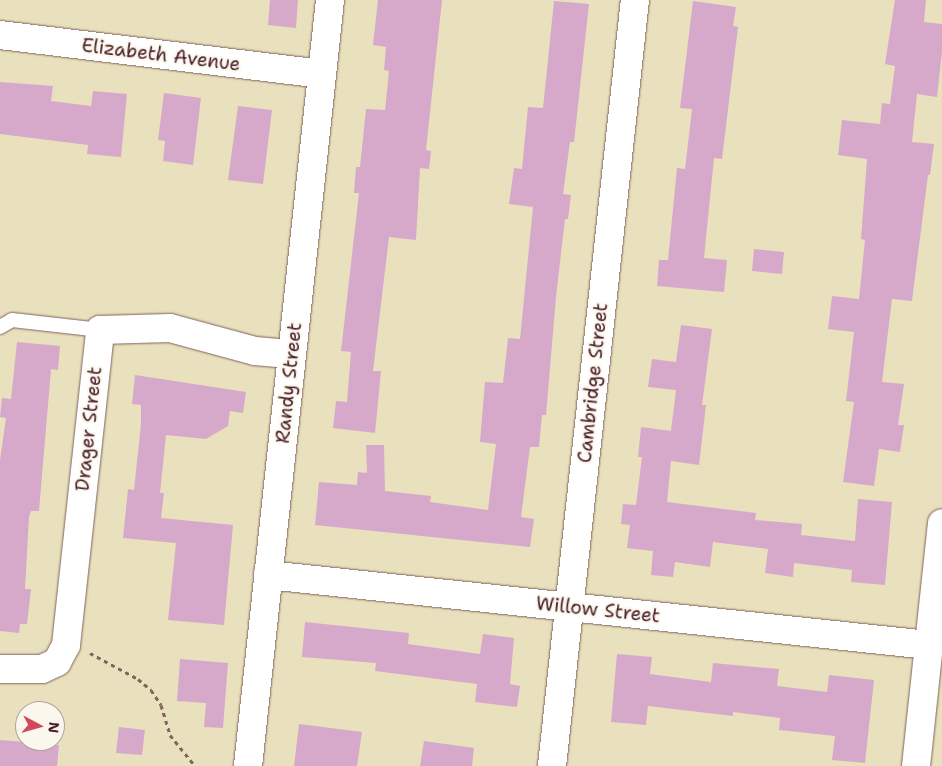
<!DOCTYPE html>
<style>
body{margin:0}
#map{position:relative;width:942px;height:766px;overflow:hidden;background:#e9e1bd;font-family:"Shantell Sans",sans-serif}
div>[style]{position:absolute}
.building>*{inset:0;background:#d6a9ca}
.path>*{height:3px;margin-top:-1.5px;transform-origin:0;background:repeating-linear-gradient(90deg,#82635e 0 4px,transparent 0 8px)}
.roads{filter:drop-shadow(0 0 1px #82635e) drop-shadow(0 0 1px #82635e)}
.service>*{height:14px;margin:-7px;padding:0 7px;transform-origin:7px;border-radius:7px;background:#fff}
.minor>*{height:28px;margin:-14px;padding:0 14px;transform-origin:14px;border-radius:14px;background:#fff}
span{translate:-50% -50%;white-space:nowrap;text-align:center;line-height:1.15;-webkit-text-stroke:4px #fbf7ec;paint-order:stroke}
.street-label{font-size:19px;color:#4a1f2b}
.north{position:absolute;left:15px;top:701px;width:50px;height:50px;box-sizing:border-box;background:#fbf7ec;border:1px solid #b4a19f;border-radius:50%;rotate:96deg;font-size:14px;font-weight:700;line-height:20px;text-align:center;color:#4a1f2b}
.north::after{content:'';display:block;margin:auto;width:18px;height:22px;background:#d1495b;clip-path:polygon(50% 0,100% 100%,50% 72%,0 100%)}
</style>
<div id="map">
<div class="building">
<div style="clip-path:polygon(270px 0,298px 0,296px 28px,268px 25px)"></div>
<div style="clip-path:polygon(378px 0,442px 0,426px 150px,431px 151px,429px 169px,420px 168px,416px 240px,389px 237px,373px 371px,381px 371px,375px 433px,333px 428px,336px 401px,347px 402px,351px 352px,341px 351px,359px 193px,354px 193px,356px 167px,360px 167px,366px 109px,385px 110px,389px 71px,384px 70px,386px 47px,373px 45px)"></div>
<div style="clip-path:polygon(895px 0,926px 0,924px 22px,942px 24px,942px 52px,937px 97px,917px 94px,912px 142px,934px 144px,930px 175px,928px 175px,912px 301px,892px 299px,882px 382px,904px 384px,898px 425px,904px 425px,900px 452px,879px 449px,874px 486px,843px 482px,854px 402px,846px 401px,854px 332px,828px 329px,832px 296px,859px 299px,865px 240px,861px 239px,867px 159px,838px 155px,842px 120px,880px 124px,882px 103px,890px 104px,895px 66px,885px 64px)"></div>
<div style="clip-path:polygon(554px 1px,589px 4px,574px 142px,570px 142px,563px 194px,571px 195px,568px 219px,565px 219px,556px 297px,546px 415px,542px 415px,539px 447px,530px 447px,521px 517px,534px 519px,530px 547px,315px 525px,319px 482px,357px 485px,358px 472px,367px 473px,366px 445px,384px 445px,385px 491px,431px 496px,430px 502px,488px 510px,496px 444px,480px 442px,485px 382px,503px 383px,508px 338px,520px 339px,533px 207px,509px 204px,514px 168px,522px 169px,528px 107px,543px 108px)"></div>
<div style="clip-path:polygon(693px 1px,736px 7px,733px 26px,738px 27px,722px 159px,714px 158px,704px 258px,727px 260px,724px 292px,657px 286px,659px 260px,668px 260px,677px 168px,685px 169px,692px 109px,680px 108px)"></div>
<div style="clip-path:polygon(0 82px,53px 86px,51px 101px,91px 106px,93px 91px,127px 94px,121px 157px,87px 154px,88px 145px,0 134px)"></div>
<div style="clip-path:polygon(164px 93px,201px 98px,193px 165px,163px 161px,165px 141px,158px 140px)"></div>
<div style="clip-path:polygon(238px 106px,272px 110px,263px 184px,228px 180px)"></div>
<div style="clip-path:polygon(754px 249px,784px 252px,782px 274px,752px 271px)"></div>
<div style="clip-path:polygon(681px 325px,712px 329px,702px 405px,706px 405px,699px 465px,671px 461px,667px 502px,756px 513px,755px 520px,802px 524px,801px 535px,855px 541px,858px 499px,892px 502px,885px 585px,851px 582px,852px 570px,794px 563px,793px 577px,765px 573px,768px 549px,713px 542px,710px 567px,675px 562px,673px 577px,651px 575px,653px 551px,627px 548px,630px 525px,621px 524px,623px 504px,636px 505px,642px 457px,638px 457px,641px 427px,671px 431px,676px 390px,648px 387px,652px 359px,676px 362px)"></div>
<div style="clip-path:polygon(17px 342px,60px 346px,58px 370px,51px 369px,39px 511px,31px 511px,29px 517px,25px 589px,31px 589px,27px 624px,20px 624px,19px 633px,0 631px,0 460px,6px 418px,0 417px,2px 398px,11px 399px)"></div>
<div style="clip-path:polygon(135px 375px,246px 392px,243px 413px,230px 411px,228px 426px,206px 439px,166px 435px,160px 493px,164px 493px,161px 518px,233px 525px,224px 625px,168px 620px,176px 543px,123px 538px,128px 489px,134px 490px,141px 424px,141px 405px,132px 404px)"></div>
<div style="clip-path:polygon(305px 622px,409px 633px,408px 644px,480px 654px,483px 634px,514px 638px,510px 684px,520px 686px,517px 707px,475px 702px,477px 684px,375px 671px,376px 663px,302px 657px)"></div>
<div style="clip-path:polygon(617px 654px,652px 657px,650px 674px,711px 682px,713px 663px,779px 669px,777px 686px,827px 692px,829px 675px,874px 680px,865px 763px,832px 760px,835px 736px,779px 730px,780px 718px,733px 712px,733px 716px,648px 706px,646px 725px,611px 722px)"></div>
<div style="clip-path:polygon(180px 659px,228px 663px,223px 728px,204px 727px,206px 703px,177px 701px)"></div>
<div style="clip-path:polygon(299px 724px,362px 732px,357px 766px,294px 766px)"></div>
<div style="clip-path:polygon(119px 727px,145px 730px,142px 755px,116px 753px)"></div>
<div style="clip-path:polygon(0 740px,59px 745px,57px 766px,0 766px)"></div>
<div style="clip-path:polygon(424px 741px,474px 748px,472px 766px,420px 766px)"></div>
</div>
<div class="path">
<div style="left:90px;top:653px;width:55px;rotate:28.4deg"></div>
<div style="left:138px;top:679px;width:17px;rotate:40deg"></div>
<div style="left:151px;top:690px;width:18px;rotate:56deg"></div>
<div style="left:161px;top:705px;width:31px;rotate:73deg"></div>
<div style="left:170px;top:735px;width:40px;rotate:51deg"></div>
</div>
<div class="roads">
<div class="service">
<div style="left:0;top:327px;width:14px;rotate:-30deg"></div>
<div style="left:12px;top:320px;width:89px;rotate:6.5deg"></div>
</div>
<div class="minor">
<div style="left:0;top:35px;width:323px;rotate:6.9deg"></div>
<div style="left:268px;top:575px;width:665px;rotate:6.05deg"></div>
<div style="left:0;top:669px;width:42px"></div>
<div style="left:42px;top:669px;width:17px;rotate:-25deg"></div>
<div style="left:57px;top:662px;width:19px;rotate:-62deg"></div>
<div style="left:66px;top:645px;width:317px;rotate:-83.8deg"></div>
<div style="left:100px;top:330px;width:70px;rotate:-1.6deg"></div>
<div style="left:170px;top:328px;width:88px;rotate:15.1deg"></div>
<div style="left:255px;top:351px;width:37px;rotate:5deg"></div>
<div style="left:248px;top:766px;width:770px;rotate:-83.89deg"></div>
<div style="left:552px;top:766px;width:770px;rotate:-83.82deg"></div>
<div style="left:916px;top:766px;width:244px;rotate:-83.9deg"></div>
</div>
</div>
<div class="street-label">
<span style="left:161px;top:55px;rotate:7deg">Elizabeth Avenue</span>
<span style="left:289px;top:383px;rotate:-84deg">Randy Street</span>
<span style="left:593px;top:383px;rotate:-84deg">Cambridge Street</span>
<span style="left:89px;top:429px;rotate:-84deg">Drager Street</span>
<span style="left:598px;top:610px;rotate:6deg">Willow Street</span>
</div>
<div class="north">N</div>
</div>
